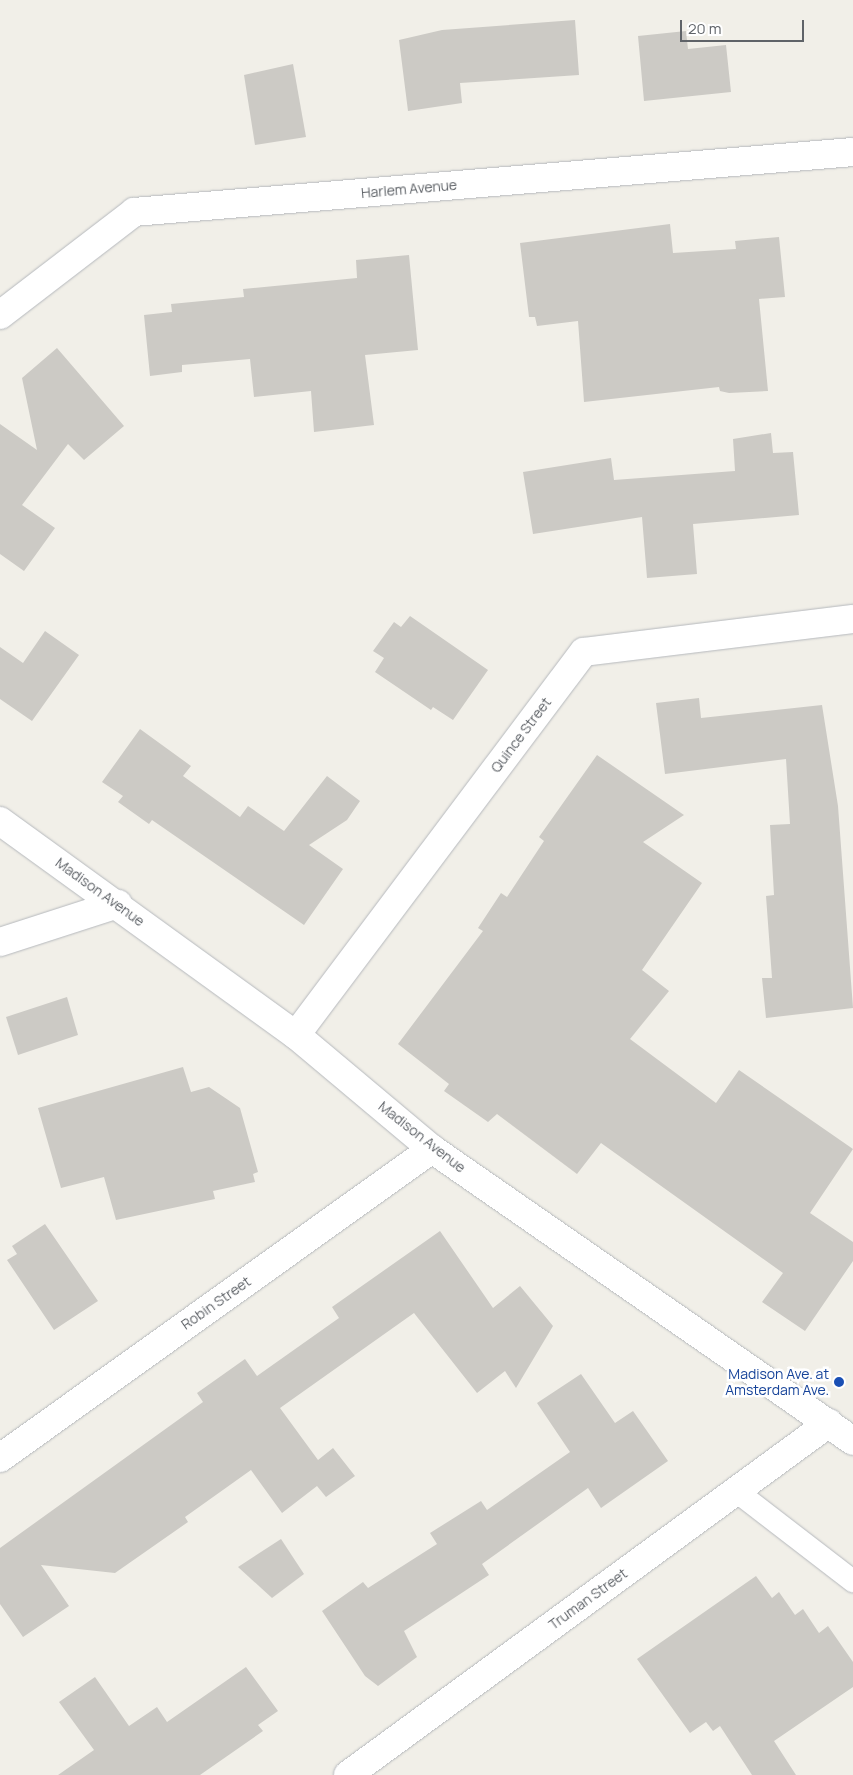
<!DOCTYPE html>
<style>
body{margin:0}
#map{position:relative;width:853px;height:1775px;overflow:hidden;background:#f1efe8;font-family:Manrope,sans-serif}
div>[style]{position:absolute}
.building>*{inset:0;background:#cccac5}
.roads{filter:drop-shadow(0 0 1px #b5b8bc) drop-shadow(0 0 1px #b5b8bc)}
.lane>*{height:22px;margin:-11px;padding:0 11px;transform-origin:11px;border-radius:11px;background:#fff}
.street>*{height:28px;margin:-14px;padding:0 14px;transform-origin:14px;border-radius:14px;background:#fff}
.secondary>*{height:28px;margin:-14px;padding:0 14px;transform-origin:14px;border-radius:14px;background:#fff}
.dots>*{width:14px;height:14px;translate:-50% -50%;box-sizing:border-box;border:2px solid #fff;border-radius:50%}
span{translate:-50% -50%;white-space:nowrap;text-align:center;line-height:1.15;-webkit-text-stroke:5px #fff;paint-order:stroke}
.street-label{font-size:14px;color:#5f6368}
.transit-label{font-size:14px;color:#164399}
.right{translate:-100% -50%;text-align:right}
.scale{position:absolute;left:680px;top:20px;width:124px;height:22px;box-sizing:border-box;border:2px solid #5f6368;border-top:0;padding-left:6px;font-size:15px;line-height:18px;white-space:nowrap;color:#5f6368;-webkit-text-stroke:4px #fff;paint-order:stroke}
</style>
<div id="map">
<div class="building">
<div style="clip-path:polygon(575px 20px,579px 75px,460px 83px,462px 103px,408px 111px,399px 40px,442px 30px)"></div>
<div style="clip-path:polygon(686px 31px,688px 49px,726px 45px,731px 92px,644px 101px,638px 36px)"></div>
<div style="clip-path:polygon(293px 64px,306px 137px,255px 145px,244px 75px)"></div>
<div style="clip-path:polygon(670px 224px,673px 253px,736px 249px,735px 241px,779px 237px,785px 297px,759px 299px,768px 391px,729px 393px,720px 391px,719px 387px,584px 402px,578px 321px,537px 326px,535px 317px,529px 317px,520px 243px)"></div>
<div style="clip-path:polygon(409px 255px,418px 350px,365px 355px,374px 425px,314px 432px,311px 391px,254px 397px,250px 359px,182px 365px,182px 372px,150px 376px,144px 315px,172px 312px,171px 304px,244px 297px,243px 289px,357px 278px,356px 260px)"></div>
<div style="clip-path:polygon(57px 348px,124px 426px,84px 460px,68px 444px,22px 505px,55px 528px,24px 571px,0 554px,0 424px,37px 450px,22px 378px)"></div>
<div style="clip-path:polygon(771px 433px,773px 453px,793px 452px,799px 515px,693px 524px,697px 574px,647px 578px,642px 517px,533px 534px,523px 472px,611px 458px,614px 480px,735px 471px,733px 439px)"></div>
<div style="clip-path:polygon(410px 616px,488px 670px,453px 720px,433px 707px,431px 710px,375px 672px,384px 658px,373px 651px,394px 622px,401px 627px)"></div>
<div style="clip-path:polygon(45px 631px,79px 655px,32px 721px,0 699px,0 647px,23px 663px)"></div>
<div style="clip-path:polygon(699px 698px,701px 718px,822px 705px,838px 806px,853px 1008px,766px 1018px,762px 978px,772px 978px,766px 896px,774px 895px,770px 825px,790px 824px,786px 759px,665px 774px,656px 703px)"></div>
<div style="clip-path:polygon(140px 729px,191px 766px,183px 776px,240px 817px,248px 806px,284px 831px,327px 776px,360px 801px,347px 820px,309px 845px,343px 869px,304px 925px,152px 820px,149px 824px,118px 802px,123px 796px,102px 782px)"></div>
<div style="clip-path:polygon(597px 755px,684px 815px,643px 842px,702px 883px,642px 970px,669px 991px,630px 1039px,716px 1103px,739px 1070px,853px 1149px,810px 1213px,853px 1242px,853px 1261px,805px 1331px,762px 1302px,783px 1273px,601px 1143px,577px 1174px,497px 1114px,488px 1122px,444px 1091px,449px 1084px,398px 1044px,483px 931px,478px 928px,501px 893px,507px 897px,544px 841px,539px 837px)"></div>
<div style="clip-path:polygon(67px 997px,78px 1035px,18px 1055px,6px 1017px)"></div>
<div style="clip-path:polygon(183px 1067px,191px 1092px,209px 1087px,240px 1108px,258px 1172px,253px 1174px,255px 1182px,213px 1191px,215px 1199px,116px 1220px,104px 1177px,61px 1188px,38px 1108px)"></div>
<div style="clip-path:polygon(45px 1224px,98px 1301px,54px 1330px,7px 1260px,17px 1254px,12px 1246px)"></div>
<div style="clip-path:polygon(440px 1231px,493px 1308px,520px 1286px,553px 1326px,516px 1388px,505px 1371px,477px 1393px,414px 1313px,280px 1408px,318px 1460px,333px 1448px,355px 1476px,326px 1497px,317px 1486px,282px 1513px,251px 1470px,185px 1517px,188px 1522px,115px 1573px,41px 1565px,69px 1606px,23px 1637px,0 1604px,0 1548px,203px 1402px,197px 1393px,245px 1359px,257px 1376px,339px 1318px,332px 1307px)"></div>
<div style="clip-path:polygon(581px 1374px,615px 1423px,633px 1411px,668px 1461px,601px 1508px,588px 1488px,482px 1564px,489px 1575px,404px 1631px,417px 1657px,378px 1686px,365px 1676px,322px 1611px,363px 1582px,368px 1588px,437px 1544px,430px 1533px,481px 1501px,487px 1510px,570px 1452px,537px 1403px)"></div>
<div style="clip-path:polygon(281px 1539px,304px 1574px,272px 1598px,238px 1567px)"></div>
<div style="clip-path:polygon(756px 1576px,772px 1598px,779px 1592px,795px 1615px,803px 1609px,819px 1633px,828px 1626px,853px 1662px,853px 1687px,774px 1741px,796px 1775px,752px 1775px,720px 1726px,713px 1731px,706px 1722px,690px 1733px,637px 1659px)"></div>
<div style="clip-path:polygon(246px 1667px,278px 1711px,258px 1725px,263px 1731px,200px 1775px,58px 1775px,94px 1750px,59px 1702px,95px 1677px,129px 1726px,157px 1707px,167px 1722px)"></div>
</div>
<div class="roads">
<div class="lane">
<div style="left:736px;top:1491px;width:148px;rotate:37.6deg"></div>
</div>
<div class="street">
<div style="left:0;top:315px;width:169px;rotate:-37.5deg"></div>
<div style="left:134px;top:212px;width:721px;rotate:-4.77deg"></div>
<div style="left:0;top:942px;width:124px;rotate:-17.9deg"></div>
<div style="left:296px;top:1035px;width:479px;rotate:-53.1deg"></div>
<div style="left:584px;top:652px;width:271px;rotate:-7deg"></div>
<div style="left:0;top:1458px;width:531px;rotate:-35.58deg"></div>
<div style="left:348px;top:1775px;width:596px;rotate:-36.2deg"></div>
</div>
<div class="secondary">
<div style="left:0;top:821px;width:365px;rotate:35.9deg"></div>
<div style="left:296px;top:1035px;width:177px;rotate:40deg"></div>
<div style="left:432px;top:1149px;width:512px;rotate:34.74deg"></div>
</div>
</div>
<div class="dots">
<div style="left:839px;top:1382px;background:#1a4fb4"></div>
</div>
<div class="street-label">
<span style="left:409px;top:189px;rotate:-5deg">Harlem Avenue</span>
<span style="left:521px;top:735px;rotate:-53deg">Quince Street</span>
<span style="left:100px;top:892px;rotate:36deg">Madison Avenue</span>
<span style="left:422px;top:1137px;rotate:38deg">Madison Avenue</span>
<span style="left:216px;top:1303px;rotate:-35deg">Robin Street</span>
<span style="left:588px;top:1599px;rotate:-36deg">Truman Street</span>
</div>
<div class="transit-label">
<span class="right" style="left:829px;top:1382px">Madison Ave. at<br>Amsterdam Ave.</span>
</div>
<div class="scale">20 m</div>
</div>
